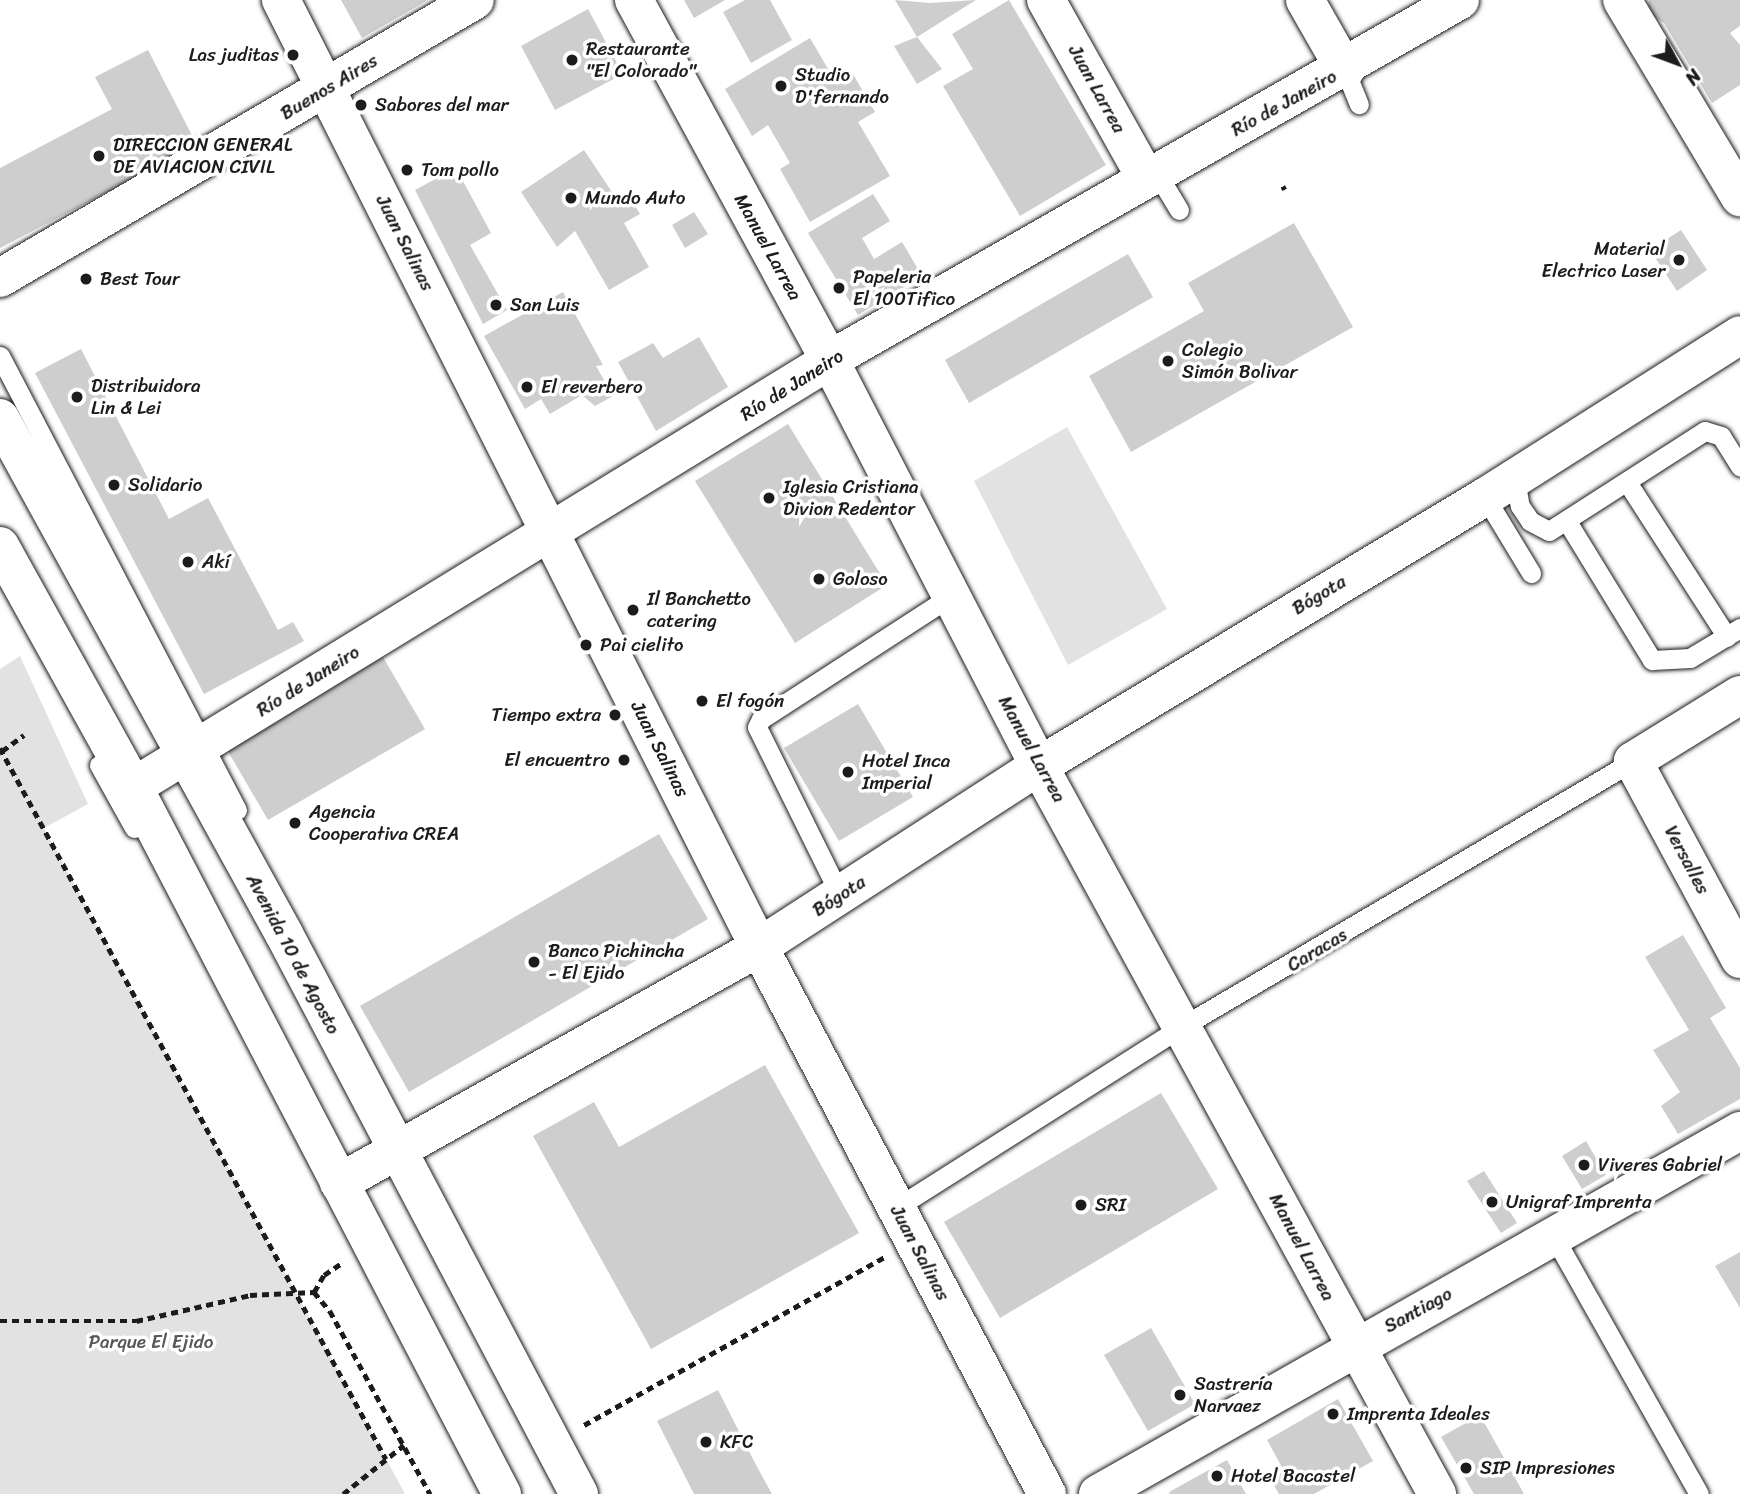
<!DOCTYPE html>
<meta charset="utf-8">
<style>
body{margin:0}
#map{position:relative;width:1740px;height:1494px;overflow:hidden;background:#fff;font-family:Sriracha,sans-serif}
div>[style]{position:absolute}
.green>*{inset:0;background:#e2e2e2}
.building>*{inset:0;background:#cecece}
.path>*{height:4.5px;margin-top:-2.25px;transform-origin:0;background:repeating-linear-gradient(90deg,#1c1c1c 0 7px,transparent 0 12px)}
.roads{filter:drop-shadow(0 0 2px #1c1c1c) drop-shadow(0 0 2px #1c1c1c)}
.lane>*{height:19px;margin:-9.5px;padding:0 9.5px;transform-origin:9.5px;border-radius:9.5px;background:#fff}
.street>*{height:38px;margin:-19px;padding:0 19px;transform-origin:19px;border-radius:19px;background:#fff}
.primary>*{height:38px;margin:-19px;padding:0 19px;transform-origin:19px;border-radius:19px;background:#fff}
.dots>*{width:19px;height:19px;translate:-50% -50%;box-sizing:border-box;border:4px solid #fff;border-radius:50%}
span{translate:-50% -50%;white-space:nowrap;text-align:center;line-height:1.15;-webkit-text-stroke:7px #fff;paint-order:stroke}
.poi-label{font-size:19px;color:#1c1c1c}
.left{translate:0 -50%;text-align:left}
.right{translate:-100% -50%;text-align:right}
.street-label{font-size:19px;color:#1c1c1c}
.park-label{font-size:19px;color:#575757}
.north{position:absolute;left:1642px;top:28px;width:70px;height:70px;-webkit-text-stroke:5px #fff;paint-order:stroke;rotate:131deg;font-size:19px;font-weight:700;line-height:28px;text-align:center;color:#1c1c1c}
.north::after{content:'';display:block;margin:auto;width:24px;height:32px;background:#1c1c1c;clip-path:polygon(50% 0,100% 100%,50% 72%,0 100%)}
</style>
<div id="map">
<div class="green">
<div style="clip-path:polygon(1067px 427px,1167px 609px,1068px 665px,974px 481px)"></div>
<div style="clip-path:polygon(20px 656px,88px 804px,44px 828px,405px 1494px,0 1494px,0 669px)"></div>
</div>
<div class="building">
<div style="clip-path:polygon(341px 0,428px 0,362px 38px)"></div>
<div style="clip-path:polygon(684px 0,725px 0,694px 18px)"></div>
<div style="clip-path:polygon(745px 0,770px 0,792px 40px,751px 63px,723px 12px)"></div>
<div style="clip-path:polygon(895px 0,930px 3px,976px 0,917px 37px)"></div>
<div style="clip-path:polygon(1009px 0,1106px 165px,1020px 216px,943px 86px,973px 69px,952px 34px)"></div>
<div style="clip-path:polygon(1649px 0,1740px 0,1740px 26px,1730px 33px,1740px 45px,1740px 85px,1712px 103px,1664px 23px,1647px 13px)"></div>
<div style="clip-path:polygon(588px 9px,623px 74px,555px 110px,521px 46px)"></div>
<div style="clip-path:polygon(917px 37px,942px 69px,917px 84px,894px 46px)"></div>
<div style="clip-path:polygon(810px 38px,837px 84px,853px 74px,875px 112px,858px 122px,890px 176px,810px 222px,780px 169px,790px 163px,768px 125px,752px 136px,725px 89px)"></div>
<div style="clip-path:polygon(148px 50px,197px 145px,0 248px,0 168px,112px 109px,95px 77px)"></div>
<div style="clip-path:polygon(584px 150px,620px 204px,631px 199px,640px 214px,624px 223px,649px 267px,609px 290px,575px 231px,557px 247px,521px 192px)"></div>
<div style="clip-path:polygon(456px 168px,491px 233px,470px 245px,507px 310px,483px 324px,415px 190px)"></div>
<div style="clip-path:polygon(873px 194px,890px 221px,862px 238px,874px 259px,902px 242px,922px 276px,858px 315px,808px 233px)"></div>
<div style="clip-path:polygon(694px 212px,708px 234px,685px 248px,672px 225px)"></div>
<div style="clip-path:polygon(1294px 223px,1353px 327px,1131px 452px,1089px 376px,1204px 311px,1188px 283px)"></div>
<div style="clip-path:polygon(1681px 230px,1707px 270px,1677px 291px,1650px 250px)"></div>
<div style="clip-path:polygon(1128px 254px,1153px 297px,969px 403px,945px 360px)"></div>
<div style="clip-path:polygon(563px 292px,603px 365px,596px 366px,613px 396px,595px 406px,582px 395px,550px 414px,541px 399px,525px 409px,484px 336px)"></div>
<div style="clip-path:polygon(699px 337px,728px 387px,656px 431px,618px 362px,653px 343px,663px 358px)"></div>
<div style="clip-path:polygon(81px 349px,169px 519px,208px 498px,278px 630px,293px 622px,304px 641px,204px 694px,35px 373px)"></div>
<div style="clip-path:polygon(788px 424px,887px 585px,795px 643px,695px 481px)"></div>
<div style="clip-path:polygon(383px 657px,425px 729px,268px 820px,226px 748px)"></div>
<div style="clip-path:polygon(858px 704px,913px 797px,839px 841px,784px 748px)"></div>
<div style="clip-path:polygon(659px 834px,708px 919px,409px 1092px,360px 1006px)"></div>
<div style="clip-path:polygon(1683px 935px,1726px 1008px,1710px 1018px,1740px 1068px,1740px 1099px,1678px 1134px,1661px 1106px,1680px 1092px,1653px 1050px,1689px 1030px,1645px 957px)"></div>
<div style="clip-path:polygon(765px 1065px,859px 1233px,651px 1349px,533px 1136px,594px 1102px,619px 1147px)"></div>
<div style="clip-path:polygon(1161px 1093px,1218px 1189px,1000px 1318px,944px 1222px)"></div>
<div style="clip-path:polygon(1586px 1141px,1606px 1175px,1582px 1189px,1562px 1156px)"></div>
<div style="clip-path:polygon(1484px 1171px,1517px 1223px,1501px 1233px,1467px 1181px)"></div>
<div style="clip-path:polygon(1740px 1252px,1740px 1308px,1715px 1266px)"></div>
<div style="clip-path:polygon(1151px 1328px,1195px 1404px,1148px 1431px,1104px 1355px)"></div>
<div style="clip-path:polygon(718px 1390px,755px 1463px,772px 1494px,694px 1494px,657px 1421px)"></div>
<div style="clip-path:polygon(1338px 1399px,1373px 1461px,1314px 1494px,1279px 1494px,1270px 1479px,1284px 1471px,1267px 1440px)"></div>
<div style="clip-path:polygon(1480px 1415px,1518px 1483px,1524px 1494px,1474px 1494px,1441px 1437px)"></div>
<div style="clip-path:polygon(1227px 1460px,1246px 1494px,1170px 1494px,1169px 1492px)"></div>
</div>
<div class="path">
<div style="left:1283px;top:186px;width:4px;rotate:63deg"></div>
<div style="left:0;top:748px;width:809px;rotate:61.5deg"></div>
<div style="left:2px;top:751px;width:27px;rotate:-36deg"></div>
<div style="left:314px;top:1292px;width:20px;rotate:-60deg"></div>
<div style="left:324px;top:1275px;width:22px;rotate:-34deg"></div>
<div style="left:0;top:1321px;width:136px"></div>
<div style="left:136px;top:1321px;width:117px;rotate:-12.8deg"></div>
<div style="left:250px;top:1295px;width:64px;rotate:-2.7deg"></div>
<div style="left:314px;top:1292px;width:25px;rotate:50deg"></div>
<div style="left:330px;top:1311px;width:209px;rotate:61.3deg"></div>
<div style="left:584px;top:1425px;width:344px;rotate:-29.2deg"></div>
<div style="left:343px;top:1494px;width:78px;rotate:-38.8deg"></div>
</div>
<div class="roads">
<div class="lane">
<div style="left:1345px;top:70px;width:37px;rotate:68deg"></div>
<div style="left:1147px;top:178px;width:18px;rotate:22deg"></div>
<div style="left:1164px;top:185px;width:29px;rotate:59deg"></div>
<div style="left:0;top:356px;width:512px;rotate:62.43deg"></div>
<div style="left:1515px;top:479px;width:27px;rotate:80deg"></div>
<div style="left:1520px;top:506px;width:18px;rotate:56deg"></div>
<div style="left:1530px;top:521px;width:21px;rotate:28deg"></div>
<div style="left:1549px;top:531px;width:185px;rotate:-32.7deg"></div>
<div style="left:1705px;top:431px;width:17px;rotate:17deg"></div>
<div style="left:1721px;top:436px;width:36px;rotate:58deg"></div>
<div style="left:1627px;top:482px;width:184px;rotate:57.2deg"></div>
<div style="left:1485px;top:497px;width:89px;rotate:58.8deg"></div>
<div style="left:1568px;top:523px;width:161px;rotate:58.5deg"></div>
<div style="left:1652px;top:660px;width:38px;rotate:-3deg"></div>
<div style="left:1690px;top:658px;width:58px;rotate:-31deg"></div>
<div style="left:99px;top:765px;width:72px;rotate:60.9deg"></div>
<div style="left:840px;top:895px;width:187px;rotate:-116.3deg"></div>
<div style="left:757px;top:727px;width:9px;rotate:-63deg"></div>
<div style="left:761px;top:719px;width:226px;rotate:-32.9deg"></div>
<div style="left:896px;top:1208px;width:340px;rotate:-32.4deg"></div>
<div style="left:1183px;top:1026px;width:522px;rotate:-30.49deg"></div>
<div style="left:1553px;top:1235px;width:297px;rotate:60.6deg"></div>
</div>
<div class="street">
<div style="left:281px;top:0;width:1061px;rotate:63.22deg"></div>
<div style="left:759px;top:947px;width:618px;rotate:62.23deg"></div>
<div style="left:634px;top:0;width:411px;rotate:61.5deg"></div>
<div style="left:830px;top:361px;width:456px;rotate:62.7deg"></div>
<div style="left:1039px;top:766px;width:830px;rotate:61.33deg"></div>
<div style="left:1046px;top:0;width:204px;rotate:60.7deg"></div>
<div style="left:1305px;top:0;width:81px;rotate:60.3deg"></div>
<div style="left:1622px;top:0;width:230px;rotate:59.1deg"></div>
<div style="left:0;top:278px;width:550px;rotate:-30.34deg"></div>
<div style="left:1740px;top:695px;width:126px;rotate:148.3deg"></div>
<div style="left:1633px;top:761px;width:225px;rotate:61.6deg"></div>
<div style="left:133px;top:787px;width:835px;rotate:-31.48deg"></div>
<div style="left:845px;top:351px;width:708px;rotate:-29.71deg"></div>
<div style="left:339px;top:1183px;width:482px;rotate:-29.3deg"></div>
<div style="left:759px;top:947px;width:333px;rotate:-32.9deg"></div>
<div style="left:1039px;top:766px;width:521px;rotate:-31.1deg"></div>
<div style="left:1485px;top:497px;width:302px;rotate:-32.4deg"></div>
<div style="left:1098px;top:1494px;width:738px;rotate:-29.48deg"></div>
</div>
<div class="primary">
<div style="left:0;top:418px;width:589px;rotate:61.17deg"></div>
<div style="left:284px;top:934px;width:633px;rotate:62.22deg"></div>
<div style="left:0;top:546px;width:279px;rotate:61deg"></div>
<div style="left:135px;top:790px;width:794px;rotate:62.47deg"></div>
</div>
</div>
<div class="dots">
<div style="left:293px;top:55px;background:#1c1c1c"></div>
<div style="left:572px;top:60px;background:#1c1c1c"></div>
<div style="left:781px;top:86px;background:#1c1c1c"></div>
<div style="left:361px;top:105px;background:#1c1c1c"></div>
<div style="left:99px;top:156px;background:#1c1c1c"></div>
<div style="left:407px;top:170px;background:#1c1c1c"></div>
<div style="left:571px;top:198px;background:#1c1c1c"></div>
<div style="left:1679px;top:260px;background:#1c1c1c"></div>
<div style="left:86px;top:279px;background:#1c1c1c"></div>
<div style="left:839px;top:288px;background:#1c1c1c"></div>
<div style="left:496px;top:305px;background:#1c1c1c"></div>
<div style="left:1168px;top:361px;background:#1c1c1c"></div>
<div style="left:527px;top:387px;background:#1c1c1c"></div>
<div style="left:77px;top:397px;background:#1c1c1c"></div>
<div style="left:114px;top:485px;background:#1c1c1c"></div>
<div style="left:769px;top:498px;background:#1c1c1c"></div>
<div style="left:188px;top:562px;background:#1c1c1c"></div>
<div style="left:819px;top:579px;background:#1c1c1c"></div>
<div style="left:633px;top:610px;background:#1c1c1c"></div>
<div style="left:586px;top:645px;background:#1c1c1c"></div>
<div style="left:702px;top:701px;background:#1c1c1c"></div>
<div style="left:615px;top:715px;background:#1c1c1c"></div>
<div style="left:624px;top:760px;background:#1c1c1c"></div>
<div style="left:848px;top:772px;background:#1c1c1c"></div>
<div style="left:295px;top:823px;background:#1c1c1c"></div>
<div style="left:534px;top:962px;background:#1c1c1c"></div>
<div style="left:1584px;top:1165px;background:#1c1c1c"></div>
<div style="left:1492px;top:1202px;background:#1c1c1c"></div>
<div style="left:1081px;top:1205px;background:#1c1c1c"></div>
<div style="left:1180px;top:1395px;background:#1c1c1c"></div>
<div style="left:1333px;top:1414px;background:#1c1c1c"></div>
<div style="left:706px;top:1442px;background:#1c1c1c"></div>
<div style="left:1466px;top:1468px;background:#1c1c1c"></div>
<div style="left:1217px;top:1476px;background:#1c1c1c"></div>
</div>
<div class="poi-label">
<span class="left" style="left:586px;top:60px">Restaurante<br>"El Colorado"</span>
<span class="right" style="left:279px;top:55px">Las juditas</span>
<span class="left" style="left:795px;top:86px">Studio<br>D'fernando</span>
<span class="left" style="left:375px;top:105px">Sabores del mar</span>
<span class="left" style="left:113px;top:156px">DIRECCION GENERAL<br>DE AVIACION CIVIL</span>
<span class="left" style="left:421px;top:170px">Tom pollo</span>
<span class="left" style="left:585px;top:198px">Mundo Auto</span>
<span class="right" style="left:1665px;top:260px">Material<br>Electrico Laser</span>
<span class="left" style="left:853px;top:288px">Papeleria<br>El 100Tifico</span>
<span class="left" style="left:100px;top:279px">Best Tour</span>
<span class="left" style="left:510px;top:305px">San Luis</span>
<span class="left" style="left:1182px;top:361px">Colegio<br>Simón Bolivar</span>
<span class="left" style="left:91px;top:397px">Distribuidora<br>Lin &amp; Lei</span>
<span class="left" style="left:541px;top:387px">El reverbero</span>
<span class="left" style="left:128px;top:485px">Solidario</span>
<span class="left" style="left:783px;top:498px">Iglesia Cristiana<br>Divion Redentor</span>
<span class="left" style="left:202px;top:562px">Akí</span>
<span class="left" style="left:833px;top:579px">Goloso</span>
<span class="left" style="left:647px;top:610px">Il Banchetto<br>catering</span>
<span class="left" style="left:600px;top:645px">Pai cielito</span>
<span class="left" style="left:716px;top:701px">El fogón</span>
<span class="right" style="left:601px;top:715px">Tiempo extra</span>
<span class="right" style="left:610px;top:760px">El encuentro</span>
<span class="left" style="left:862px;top:772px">Hotel Inca<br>Imperial</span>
<span class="left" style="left:309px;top:823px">Agencia<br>Cooperativa CREA</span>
<span class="left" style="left:548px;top:962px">Banco Pichincha<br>- El Ejido</span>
<span class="left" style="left:1598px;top:1165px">Viveres Gabriel</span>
<span class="left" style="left:1506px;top:1202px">Unigraf Imprenta</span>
<span class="left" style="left:1095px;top:1205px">SRI</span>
<span class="left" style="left:1194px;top:1395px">Sastrería<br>Narvaez</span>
<span class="left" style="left:1347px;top:1414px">Imprenta Ideales</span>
<span class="left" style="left:720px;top:1442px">KFC</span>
<span class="left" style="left:1480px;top:1468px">SIP Impresiones</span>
<span class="left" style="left:1231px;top:1476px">Hotel Bacastel</span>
</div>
<div class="street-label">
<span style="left:329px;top:87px;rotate:-31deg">Buenos Aires</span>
<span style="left:1097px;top:89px;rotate:61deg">Juan Larrea</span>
<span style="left:1284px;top:103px;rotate:-29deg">Río de Janeiro</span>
<span style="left:405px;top:243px;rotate:63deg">Juan Salinas</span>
<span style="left:768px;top:247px;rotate:61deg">Manuel Larrea</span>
<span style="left:792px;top:385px;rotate:-32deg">Río de Janeiro</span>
<span style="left:1319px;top:595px;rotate:-31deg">Bógota</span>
<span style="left:308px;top:681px;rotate:-32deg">Río de Janeiro</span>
<span style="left:660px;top:749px;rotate:63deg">Juan Salinas</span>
<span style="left:1032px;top:749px;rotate:61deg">Manuel Larrea</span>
<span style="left:1687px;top:860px;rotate:62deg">Versalles</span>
<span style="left:839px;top:896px;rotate:-33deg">Bógota</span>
<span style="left:1317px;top:950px;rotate:-31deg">Caracas</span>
<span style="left:293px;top:954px;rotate:62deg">Avenida 10 de Agosto</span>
<span style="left:1302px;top:1247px;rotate:62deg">Manuel Larrea</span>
<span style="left:920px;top:1253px;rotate:62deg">Juan Salinas</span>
<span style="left:1418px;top:1310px;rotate:-29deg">Santiago</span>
</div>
<div class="park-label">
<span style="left:151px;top:1342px">Parque El Ejido</span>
</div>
<div class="north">N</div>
</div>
